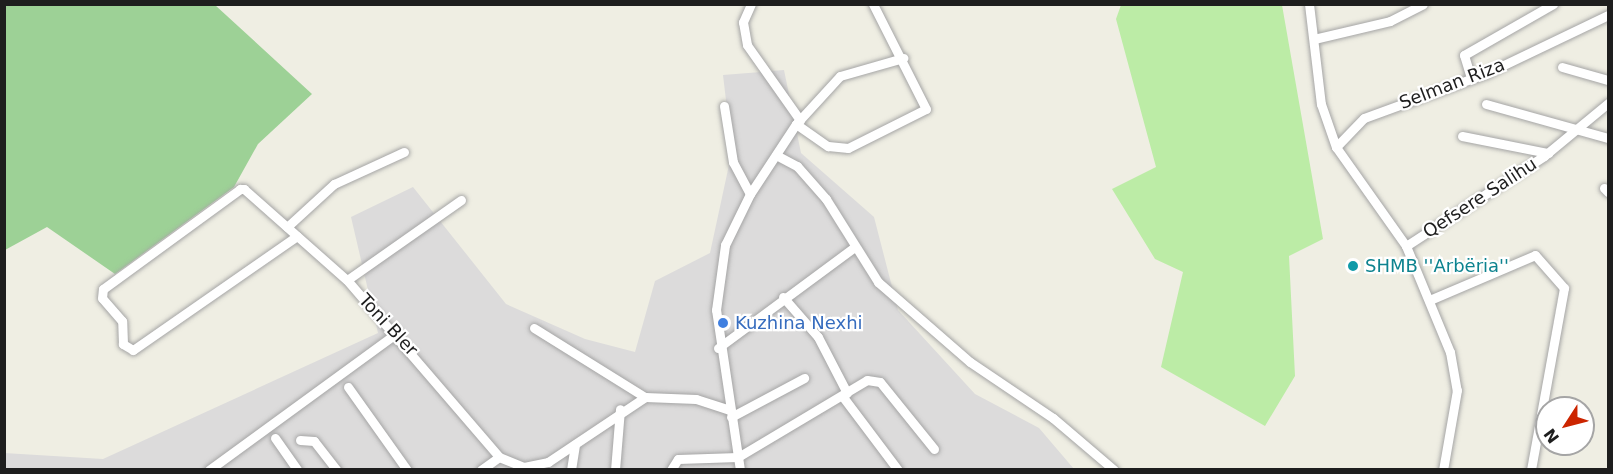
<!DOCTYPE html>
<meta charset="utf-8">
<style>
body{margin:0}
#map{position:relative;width:1613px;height:474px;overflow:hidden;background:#efeee3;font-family:"DejaVu Sans",sans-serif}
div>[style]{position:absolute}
.residential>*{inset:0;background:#dcdbdb}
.grass>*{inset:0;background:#bceca6}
.forest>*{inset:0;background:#9dd196}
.roads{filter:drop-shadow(0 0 2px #a5a5a5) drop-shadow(0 0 2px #a5a5a5)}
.minor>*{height:9px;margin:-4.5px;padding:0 4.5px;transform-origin:4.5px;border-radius:4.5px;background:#fff}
.dots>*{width:16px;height:16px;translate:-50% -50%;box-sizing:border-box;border:3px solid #fff;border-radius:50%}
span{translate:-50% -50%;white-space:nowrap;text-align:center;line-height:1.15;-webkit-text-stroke:4.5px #fff;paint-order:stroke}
.street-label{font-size:18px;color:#1e1e1e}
.culture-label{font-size:18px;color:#0d838f}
.left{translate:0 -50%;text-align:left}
.shop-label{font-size:18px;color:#366cbe}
.frame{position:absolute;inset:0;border:6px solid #1e1e1e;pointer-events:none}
.north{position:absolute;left:1535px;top:396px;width:60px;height:60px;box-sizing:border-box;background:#fff;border:2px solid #a5a5a5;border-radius:50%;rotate:234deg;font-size:16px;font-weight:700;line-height:24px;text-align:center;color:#1e1e1e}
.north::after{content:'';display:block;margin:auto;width:21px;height:27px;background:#cc2500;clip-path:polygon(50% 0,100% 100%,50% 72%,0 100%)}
</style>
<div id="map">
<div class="residential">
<div style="clip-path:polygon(784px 70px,801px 153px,874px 217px,898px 310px,975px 394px,1039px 428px,1074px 469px,5px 470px,4px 453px,103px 459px,378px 333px,351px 217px,413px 187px,506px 304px,585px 339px,635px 352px,655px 281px,710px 253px,732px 151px,723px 75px)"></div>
</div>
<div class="grass">
<div style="clip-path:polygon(1121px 5px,1282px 5px,1323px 239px,1289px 256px,1295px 376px,1265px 426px,1161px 367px,1183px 272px,1155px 259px,1112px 189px,1156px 167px,1116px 19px)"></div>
</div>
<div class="forest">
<div style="clip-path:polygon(5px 4px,215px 5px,312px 94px,258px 144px,234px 187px,115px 274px,47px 227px,5px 250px)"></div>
</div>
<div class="roads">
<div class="minor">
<div style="left:751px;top:4px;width:20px;rotate:114deg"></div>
<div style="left:743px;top:22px;width:23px;rotate:80deg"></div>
<div style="left:747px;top:45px;width:92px;rotate:54.8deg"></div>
<div style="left:1309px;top:4px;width:101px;rotate:83.2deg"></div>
<div style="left:1321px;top:104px;width:46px;rotate:70.8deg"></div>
<div style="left:1336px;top:147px;width:121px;rotate:54.7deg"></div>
<div style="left:1406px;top:246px;width:115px;rotate:67.5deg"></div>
<div style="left:1450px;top:352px;width:39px;rotate:80deg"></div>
<div style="left:1457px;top:390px;width:81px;rotate:99.9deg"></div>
<div style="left:1314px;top:39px;width:78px;rotate:-13.3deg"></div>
<div style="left:1390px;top:21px;width:37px;rotate:-27deg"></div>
<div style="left:1562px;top:67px;width:48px;rotate:15.8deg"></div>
<div style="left:1471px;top:78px;width:24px;rotate:-107deg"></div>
<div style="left:1464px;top:55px;width:103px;rotate:-29.8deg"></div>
<div style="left:1486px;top:104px;width:127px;rotate:15.6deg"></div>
<div style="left:724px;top:106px;width:57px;rotate:80.9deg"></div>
<div style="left:733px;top:162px;width:36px;rotate:62deg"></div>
<div style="left:796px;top:124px;width:39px;rotate:35deg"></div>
<div style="left:828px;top:146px;width:20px;rotate:6deg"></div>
<div style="left:848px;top:148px;width:87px;rotate:-26.6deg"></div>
<div style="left:926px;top:109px;width:118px;rotate:-116.8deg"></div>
<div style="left:1462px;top:136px;width:88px;rotate:11.2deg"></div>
<div style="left:1336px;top:147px;width:40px;rotate:-46deg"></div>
<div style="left:1364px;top:118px;width:131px;rotate:-20.1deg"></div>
<div style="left:1487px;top:73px;width:134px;rotate:-25.6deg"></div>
<div style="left:776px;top:155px;width:24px;rotate:28deg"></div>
<div style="left:797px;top:166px;width:44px;rotate:48.7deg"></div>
<div style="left:826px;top:199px;width:98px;rotate:57.9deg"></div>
<div style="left:878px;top:282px;width:122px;rotate:41deg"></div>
<div style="left:970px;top:362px;width:100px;rotate:34deg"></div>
<div style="left:1053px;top:418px;width:80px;rotate:40.4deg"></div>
<div style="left:1604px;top:188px;width:6px;rotate:45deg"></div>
<div style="left:461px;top:200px;width:139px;rotate:144.9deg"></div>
<div style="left:347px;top:280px;width:233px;rotate:49.3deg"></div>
<div style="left:499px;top:457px;width:27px;rotate:22deg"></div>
<div style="left:524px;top:467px;width:25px;rotate:-12deg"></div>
<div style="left:548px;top:462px;width:117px;rotate:-33.8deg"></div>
<div style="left:645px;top:397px;width:51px;rotate:2.2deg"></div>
<div style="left:696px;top:399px;width:36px;rotate:18deg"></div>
<div style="left:287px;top:227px;width:64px;rotate:-42.5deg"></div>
<div style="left:334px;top:184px;width:77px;rotate:-24.6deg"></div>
<div style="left:297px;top:236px;width:200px;rotate:145.2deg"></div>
<div style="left:133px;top:350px;width:12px;rotate:-149deg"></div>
<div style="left:123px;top:344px;width:23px;rotate:-92deg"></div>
<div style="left:122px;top:321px;width:30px;rotate:-131deg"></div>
<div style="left:102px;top:298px;width:9px;rotate:-84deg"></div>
<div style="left:103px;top:289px;width:170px;rotate:-36.1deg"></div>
<div style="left:240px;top:189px;width:4px"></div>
<div style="left:244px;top:189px;width:137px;rotate:41.5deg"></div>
<div style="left:1406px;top:246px;width:165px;rotate:-33.1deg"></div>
<div style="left:1544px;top:156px;width:83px;rotate:-39.6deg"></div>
<div style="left:783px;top:297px;width:53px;rotate:48.8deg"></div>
<div style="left:818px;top:337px;width:63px;rotate:62.6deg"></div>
<div style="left:1432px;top:299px;width:112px;rotate:-23.1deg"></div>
<div style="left:1535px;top:255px;width:44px;rotate:48.7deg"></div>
<div style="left:1564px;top:288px;width:185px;rotate:100.3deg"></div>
<div style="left:534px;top:328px;width:131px;rotate:31.9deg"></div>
<div style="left:718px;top:348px;width:168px;rotate:-36.5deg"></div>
<div style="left:348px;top:387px;width:102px;rotate:54.6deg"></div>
<div style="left:843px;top:397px;width:91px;rotate:53deg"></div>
<div style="left:731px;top:417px;width:83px;rotate:-28.1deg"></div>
<div style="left:275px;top:438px;width:39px;rotate:55deg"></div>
<div style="left:300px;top:440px;width:14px;rotate:4deg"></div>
<div style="left:314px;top:441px;width:37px;rotate:52deg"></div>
<div style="left:209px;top:470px;width:233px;rotate:-36.1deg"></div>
<div style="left:481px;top:470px;width:22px;rotate:-36deg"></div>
<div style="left:571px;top:470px;width:26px;rotate:-81deg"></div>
<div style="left:615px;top:470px;width:61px;rotate:-85.3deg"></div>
<div style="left:671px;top:470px;width:13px;rotate:-58deg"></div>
<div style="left:678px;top:459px;width:60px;rotate:-1.9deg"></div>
<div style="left:738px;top:457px;width:150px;rotate:-30.8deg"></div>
<div style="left:867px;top:380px;width:13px;rotate:9deg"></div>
<div style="left:880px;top:382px;width:86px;rotate:51.1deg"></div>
<div style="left:740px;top:470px;width:162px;rotate:-98.5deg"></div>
<div style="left:716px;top:310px;width:66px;rotate:-82.1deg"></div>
<div style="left:725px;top:245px;width:57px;rotate:-63.9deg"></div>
<div style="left:750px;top:194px;width:84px;rotate:-56.7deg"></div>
<div style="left:796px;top:124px;width:65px;rotate:-47.5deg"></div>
<div style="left:840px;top:76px;width:66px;rotate:-15.9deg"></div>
</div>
</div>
<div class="dots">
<div style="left:1353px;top:266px;background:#0f9aa8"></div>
<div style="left:723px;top:323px;background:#3f7fe0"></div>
</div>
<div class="street-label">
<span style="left:1452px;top:84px;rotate:-21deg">Selman Riza</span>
<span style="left:1480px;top:198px;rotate:-33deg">Qefsere Salihu</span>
<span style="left:388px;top:325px;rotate:47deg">Toni Bler</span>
</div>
<div class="culture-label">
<span class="left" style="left:1365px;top:266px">SHMB ''Arbëria''</span>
</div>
<div class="shop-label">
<span class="left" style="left:735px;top:323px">Kuzhina Nexhi</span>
</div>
<div class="frame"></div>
<div class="north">N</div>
</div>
